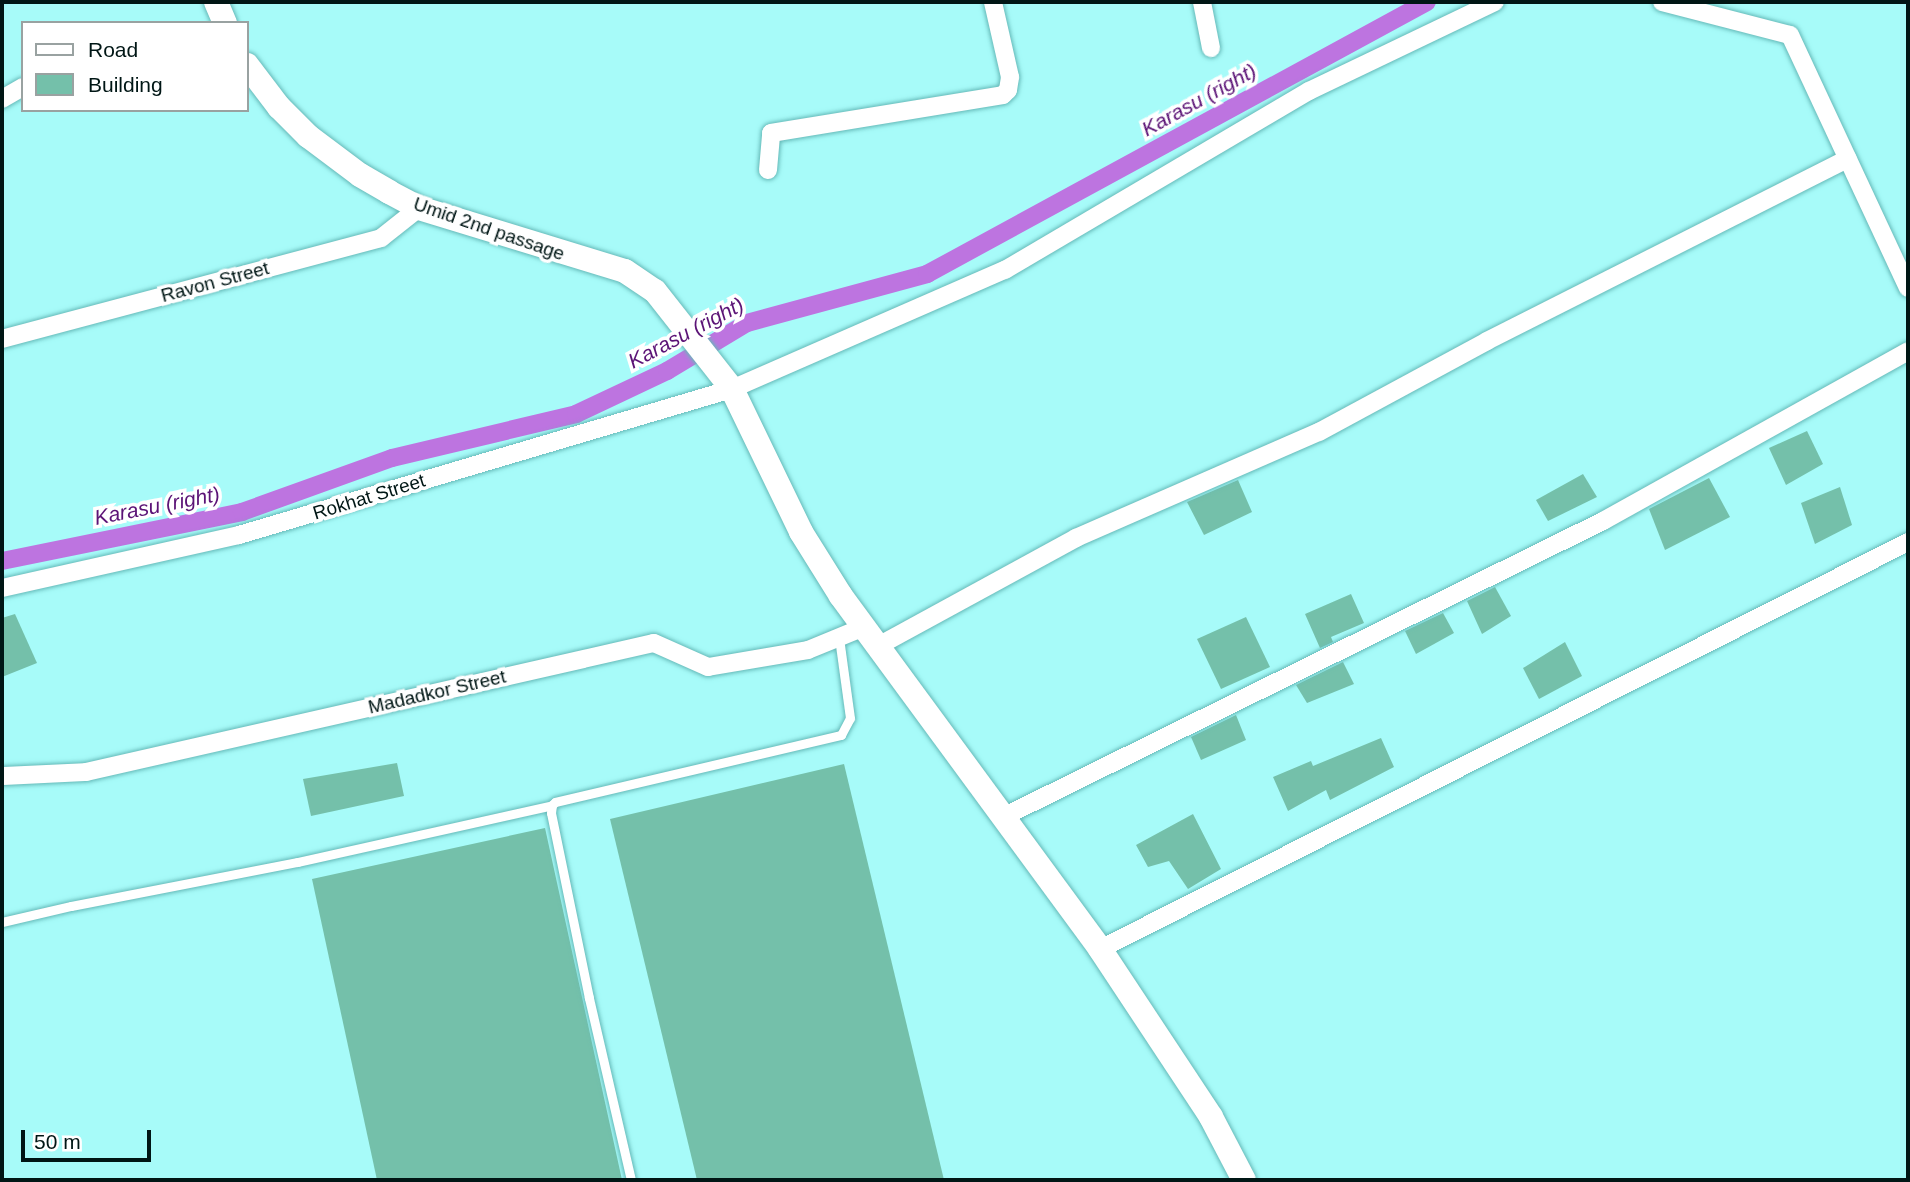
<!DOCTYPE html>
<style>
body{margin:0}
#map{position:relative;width:1910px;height:1182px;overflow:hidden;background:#a7fbf9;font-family:Helvetica,sans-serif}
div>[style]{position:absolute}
.canal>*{height:18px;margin:-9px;padding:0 9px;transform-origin:9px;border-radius:9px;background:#bd74e0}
.building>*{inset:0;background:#74c0aa}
.roads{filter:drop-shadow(0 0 2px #65b9b8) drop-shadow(0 0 2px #65b9b8)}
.service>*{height:9px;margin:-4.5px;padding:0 4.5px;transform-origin:4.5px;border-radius:4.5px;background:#fff}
.minor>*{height:18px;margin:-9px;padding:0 9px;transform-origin:9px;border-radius:9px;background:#fff}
.secondary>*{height:24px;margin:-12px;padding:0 12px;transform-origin:12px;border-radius:12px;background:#fff}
span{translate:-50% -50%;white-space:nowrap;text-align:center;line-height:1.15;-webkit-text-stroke:7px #fff;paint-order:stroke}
.street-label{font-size:19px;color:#001615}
.water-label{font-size:21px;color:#5b1376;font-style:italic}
.frame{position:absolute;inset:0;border:4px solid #001615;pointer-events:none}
.legend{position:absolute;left:21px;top:21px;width:228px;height:91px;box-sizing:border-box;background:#fff;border:2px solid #99a2a1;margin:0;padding:9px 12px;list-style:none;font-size:21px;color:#001615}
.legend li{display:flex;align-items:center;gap:14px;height:35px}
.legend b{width:35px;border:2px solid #99a2a1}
.scale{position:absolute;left:21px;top:1130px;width:130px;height:32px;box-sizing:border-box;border:4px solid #001615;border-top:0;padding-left:9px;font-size:21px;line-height:24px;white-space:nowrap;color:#001615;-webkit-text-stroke:5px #fff;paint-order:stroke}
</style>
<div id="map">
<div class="canal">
<div style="left:2px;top:561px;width:245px;rotate:-11.5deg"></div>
<div style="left:242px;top:512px;width:159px;rotate:-19.8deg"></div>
<div style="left:392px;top:458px;width:189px;rotate:-13.4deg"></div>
<div style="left:576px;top:414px;width:101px;rotate:-25.3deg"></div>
<div style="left:667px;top:371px;width:93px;rotate:-31deg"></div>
<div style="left:747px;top:323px;width:187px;rotate:-15.2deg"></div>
<div style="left:927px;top:274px;width:569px;rotate:-28.55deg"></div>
</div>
<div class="building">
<div style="clip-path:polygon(1807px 431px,1823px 464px,1786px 485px,1769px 448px)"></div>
<div style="clip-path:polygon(1583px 474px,1597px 497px,1548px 521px,1536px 500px)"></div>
<div style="clip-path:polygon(1709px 478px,1730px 517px,1665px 550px,1649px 509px)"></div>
<div style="clip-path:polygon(1238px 480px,1252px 512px,1204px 535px,1187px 502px)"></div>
<div style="clip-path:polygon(1840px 487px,1852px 525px,1815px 544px,1801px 503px)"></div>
<div style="clip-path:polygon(1495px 587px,1511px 616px,1482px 634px,1467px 601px)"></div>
<div style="clip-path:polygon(1351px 594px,1364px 623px,1331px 637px,1333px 642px,1320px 648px,1305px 614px)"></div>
<div style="clip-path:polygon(1443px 613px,1454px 633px,1416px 654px,1405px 631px)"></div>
<div style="clip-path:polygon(15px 614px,37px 663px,2px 677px,2px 618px)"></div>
<div style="clip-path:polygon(1246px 617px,1270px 667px,1221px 689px,1197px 639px)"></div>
<div style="clip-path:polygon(1565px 642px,1582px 676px,1539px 699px,1523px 668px)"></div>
<div style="clip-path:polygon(1343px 662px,1354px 684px,1307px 703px,1296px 685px)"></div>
<div style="clip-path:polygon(1236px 715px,1246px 740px,1201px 760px,1191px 737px)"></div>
<div style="clip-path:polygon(1381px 738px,1394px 767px,1330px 800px,1326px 790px,1288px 811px,1273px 777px,1311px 761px,1313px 766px)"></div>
<div style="clip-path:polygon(397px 763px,404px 796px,311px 816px,303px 779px)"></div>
<div style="clip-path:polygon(844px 764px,944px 1180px,697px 1180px,610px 819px)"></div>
<div style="clip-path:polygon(1193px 814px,1221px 869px,1188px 889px,1169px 861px,1148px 867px,1136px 845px)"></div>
<div style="clip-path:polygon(545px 828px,622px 1180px,377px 1180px,312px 879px)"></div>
</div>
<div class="roads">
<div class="service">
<div style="left:2px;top:922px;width:71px;rotate:-13.1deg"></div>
<div style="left:71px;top:906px;width:231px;rotate:-11deg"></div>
<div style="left:298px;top:862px;width:260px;rotate:-12.6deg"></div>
<div style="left:631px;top:1180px;width:187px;rotate:-103deg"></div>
<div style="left:589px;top:998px;width:189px;rotate:-101.6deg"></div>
<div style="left:551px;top:813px;width:8px;rotate:-83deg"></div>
<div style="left:552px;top:805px;width:4px;rotate:-45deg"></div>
<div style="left:555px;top:802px;width:294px;rotate:-13.2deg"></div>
<div style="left:841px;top:735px;width:19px;rotate:-62deg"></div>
<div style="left:850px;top:718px;width:81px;rotate:-97.8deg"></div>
</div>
<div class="minor">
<div style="left:1202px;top:2px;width:47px;rotate:78.9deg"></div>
<div style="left:1662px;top:2px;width:132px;rotate:14.5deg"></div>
<div style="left:1790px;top:35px;width:279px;rotate:65deg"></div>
<div style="left:2px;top:99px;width:24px;rotate:-30deg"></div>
<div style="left:768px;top:170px;width:37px;rotate:-85deg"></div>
<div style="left:771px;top:133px;width:235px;rotate:-9.3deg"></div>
<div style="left:1003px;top:95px;width:7px;rotate:-45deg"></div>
<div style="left:1008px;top:90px;width:13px;rotate:-81deg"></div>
<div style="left:1010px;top:77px;width:77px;rotate:-102.8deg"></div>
<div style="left:2px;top:339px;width:392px;rotate:-14.9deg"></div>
<div style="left:381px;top:238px;width:48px;rotate:-38.3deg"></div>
<div style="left:2px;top:588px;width:243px;rotate:-12.6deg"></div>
<div style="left:239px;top:535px;width:514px;rotate:-16.5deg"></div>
<div style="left:732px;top:389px;width:298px;rotate:-23.6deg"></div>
<div style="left:1005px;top:270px;width:353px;rotate:-30.5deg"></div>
<div style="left:1309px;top:91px;width:206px;rotate:-25.6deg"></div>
<div style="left:878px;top:646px;width:226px;rotate:-28.6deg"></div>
<div style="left:1076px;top:538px;width:265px;rotate:-23.6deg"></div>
<div style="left:1319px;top:432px;width:191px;rotate:-28.4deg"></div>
<div style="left:1487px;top:341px;width:404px;rotate:-26.8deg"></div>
<div style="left:2px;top:776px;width:84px;rotate:-2.7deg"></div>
<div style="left:86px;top:772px;width:582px;rotate:-12.8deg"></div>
<div style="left:654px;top:643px;width:59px;rotate:24deg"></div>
<div style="left:708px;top:667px;width:101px;rotate:-9.6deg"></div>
<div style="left:808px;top:650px;width:61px;rotate:-22.3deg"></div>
<div style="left:1003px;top:817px;width:669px;rotate:-26.26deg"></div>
<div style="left:1603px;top:521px;width:349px;rotate:-29.1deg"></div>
<div style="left:1100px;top:949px;width:905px;rotate:-26.73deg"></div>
</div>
<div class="secondary">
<div style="left:216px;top:2px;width:23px;rotate:67deg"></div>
<div style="left:247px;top:65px;width:53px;rotate:52.7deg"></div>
<div style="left:279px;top:107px;width:41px;rotate:45deg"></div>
<div style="left:308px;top:136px;width:65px;rotate:36.9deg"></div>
<div style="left:360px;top:175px;width:34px;rotate:30deg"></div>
<div style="left:389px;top:192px;width:34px;rotate:28deg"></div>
<div style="left:419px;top:208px;width:215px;rotate:17deg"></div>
<div style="left:625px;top:271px;width:36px;rotate:34deg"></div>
<div style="left:655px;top:291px;width:125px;rotate:51.8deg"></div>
<div style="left:732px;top:389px;width:159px;rotate:64.2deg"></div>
<div style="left:801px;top:532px;width:75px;rotate:58deg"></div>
<div style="left:841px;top:596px;width:438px;rotate:53.7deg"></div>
<div style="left:1100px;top:949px;width:201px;rotate:56.5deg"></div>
<div style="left:1211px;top:1117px;width:71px;rotate:62.4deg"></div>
</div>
</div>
<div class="street-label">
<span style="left:489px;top:229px;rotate:19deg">Umid 2nd passage</span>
<span style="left:215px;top:282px;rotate:-15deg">Ravon Street</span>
<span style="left:369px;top:497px;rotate:-17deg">Rokhat Street</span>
<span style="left:437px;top:692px;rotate:-13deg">Madadkor Street</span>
</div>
<div class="water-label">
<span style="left:1199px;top:100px;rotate:-29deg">Karasu (right)</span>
<span style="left:686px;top:333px;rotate:-28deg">Karasu (right)</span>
<span style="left:157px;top:506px;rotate:-11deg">Karasu (right)</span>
</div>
<div class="frame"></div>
<ul class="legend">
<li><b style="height:9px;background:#fff"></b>Road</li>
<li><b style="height:19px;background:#74c0aa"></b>Building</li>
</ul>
<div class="scale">50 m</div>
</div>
